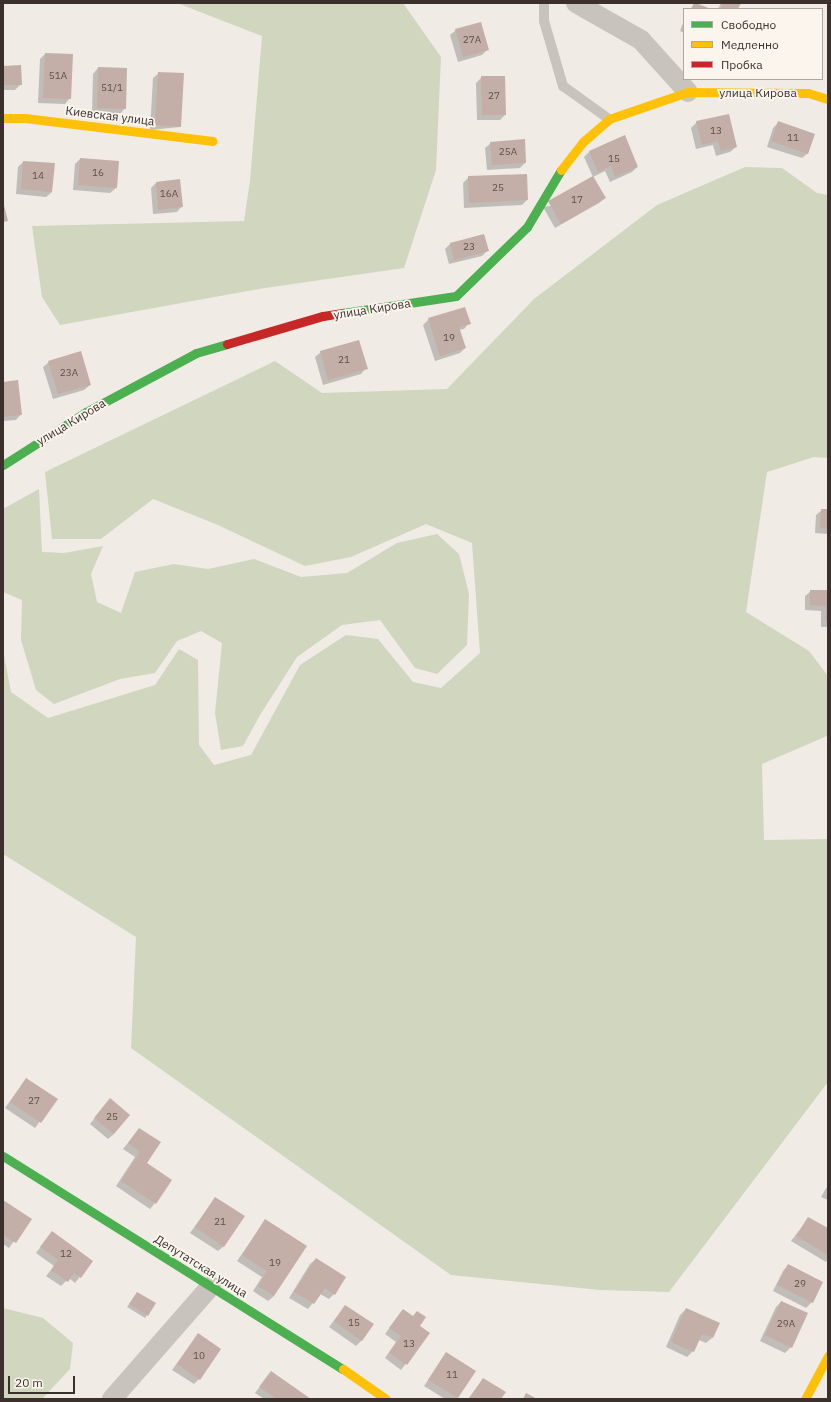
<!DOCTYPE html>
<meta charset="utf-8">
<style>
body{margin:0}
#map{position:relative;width:831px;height:1402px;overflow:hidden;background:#f0ebe5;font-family:"IBM Plex Sans",sans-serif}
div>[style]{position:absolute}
.green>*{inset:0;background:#d1d6bf}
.shadow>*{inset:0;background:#0003}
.building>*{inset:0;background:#c3afa7}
.lane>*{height:10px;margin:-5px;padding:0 5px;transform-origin:5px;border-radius:5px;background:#c9c3be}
.street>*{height:20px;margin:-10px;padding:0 10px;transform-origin:10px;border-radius:10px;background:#c9c3be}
.fast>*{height:9px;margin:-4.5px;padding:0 4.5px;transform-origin:4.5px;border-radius:4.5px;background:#4caf50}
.slow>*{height:9px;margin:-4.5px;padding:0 4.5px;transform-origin:4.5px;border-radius:4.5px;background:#ffc107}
.jam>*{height:9px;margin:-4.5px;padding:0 4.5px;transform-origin:4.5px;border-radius:4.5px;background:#c62828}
span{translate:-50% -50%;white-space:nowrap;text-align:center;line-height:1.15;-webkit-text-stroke:3.5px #fbf5ee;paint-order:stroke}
.number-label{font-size:10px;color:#5d504a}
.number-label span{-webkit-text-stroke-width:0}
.street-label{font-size:12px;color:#3b302b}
.frame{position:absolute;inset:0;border:4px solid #3b302b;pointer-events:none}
.legend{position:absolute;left:683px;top:8px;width:140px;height:72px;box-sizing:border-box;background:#fbf5ee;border:1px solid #aea6a0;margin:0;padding:5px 7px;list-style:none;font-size:12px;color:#3b302b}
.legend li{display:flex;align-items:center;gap:8px;height:20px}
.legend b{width:20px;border:1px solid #aea6a0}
.scale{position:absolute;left:8px;top:1376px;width:67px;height:18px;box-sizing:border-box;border:2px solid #3b302b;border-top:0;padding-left:5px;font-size:12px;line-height:14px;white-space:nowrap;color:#3b302b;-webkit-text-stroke:3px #fbf5ee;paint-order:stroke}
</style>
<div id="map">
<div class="green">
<div style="clip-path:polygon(177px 3px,403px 3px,441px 57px,436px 170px,404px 268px,265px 288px,60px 325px,42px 297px,32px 226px,244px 221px,250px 181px,262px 36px)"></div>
<div style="clip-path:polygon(745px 167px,782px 168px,817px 193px,828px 195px,828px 458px,814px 457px,767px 472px,746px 612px,809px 651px,828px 676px,827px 736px,762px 764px,764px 840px,828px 839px,828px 1082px,669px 1292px,600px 1290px,451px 1275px,131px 1048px,136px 937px,3px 854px,3px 650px,11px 692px,48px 718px,155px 685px,179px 649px,198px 660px,199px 745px,214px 765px,251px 755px,300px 665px,346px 635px,378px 639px,413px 682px,441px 688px,480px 653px,472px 543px,426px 524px,351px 557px,305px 566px,218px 525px,153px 499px,101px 539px,52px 539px,45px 472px,275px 361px,322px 393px,447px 389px,534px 299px,657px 205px)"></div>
<div style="clip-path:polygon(39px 489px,42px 552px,64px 553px,103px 546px,91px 574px,97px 602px,121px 613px,135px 572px,174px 564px,208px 569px,254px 559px,301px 577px,347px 573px,397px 543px,437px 534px,459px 554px,469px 594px,467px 645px,437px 674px,415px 668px,380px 620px,342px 625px,297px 657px,260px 715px,243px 746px,221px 750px,215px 713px,222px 643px,201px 631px,177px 641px,155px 673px,120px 679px,54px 704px,36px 690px,21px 640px,22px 600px,3px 592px,3px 509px)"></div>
<div style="clip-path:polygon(3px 1308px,43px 1318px,73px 1343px,70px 1369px,42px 1399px,3px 1399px)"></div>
</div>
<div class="shadow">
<div style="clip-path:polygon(721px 3px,740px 3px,737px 9px,718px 9px)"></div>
<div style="clip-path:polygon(684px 20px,684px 33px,680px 31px)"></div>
<div style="clip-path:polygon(456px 30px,487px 50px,482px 55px,458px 62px,450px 35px)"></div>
<div style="clip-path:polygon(45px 54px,70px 98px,65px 104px,38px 103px,40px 59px)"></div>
<div style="clip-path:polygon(3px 67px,21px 84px,15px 90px,3px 90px)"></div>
<div style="clip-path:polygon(98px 68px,125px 108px,120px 114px,92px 113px,93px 74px)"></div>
<div style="clip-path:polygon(159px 73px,180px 127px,150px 130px,153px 78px)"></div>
<div style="clip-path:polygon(482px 77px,505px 115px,500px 120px,477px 120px,476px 83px)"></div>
<div style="clip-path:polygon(697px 122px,736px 147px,730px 152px,716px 156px,713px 145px,696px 149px,691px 128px)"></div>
<div style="clip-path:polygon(778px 123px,808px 153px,802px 158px,767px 147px,773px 128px)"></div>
<div style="clip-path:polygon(491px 143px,525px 163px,520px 168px,487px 170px,485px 148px)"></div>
<div style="clip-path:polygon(590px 151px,637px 167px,632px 172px,610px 182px,605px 171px,593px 177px,584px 157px)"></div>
<div style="clip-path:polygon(80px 159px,118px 162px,116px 188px,110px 193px,73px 190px,75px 164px)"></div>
<div style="clip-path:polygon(23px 162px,52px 192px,46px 197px,16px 194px,18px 167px)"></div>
<div style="clip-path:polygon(526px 175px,527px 200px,522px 205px,464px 208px,463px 183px,469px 177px)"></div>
<div style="clip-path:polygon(179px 180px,182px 206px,177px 212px,153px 214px,151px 188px,156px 183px)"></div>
<div style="clip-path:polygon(605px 198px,599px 203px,555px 228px,543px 207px)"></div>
<div style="clip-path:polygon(484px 235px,488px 250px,482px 256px,449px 264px,445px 249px,450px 244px)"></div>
<div style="clip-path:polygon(429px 319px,469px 323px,464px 329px,459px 330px,465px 348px,460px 353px,435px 361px,423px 325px)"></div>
<div style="clip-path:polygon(321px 352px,366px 368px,361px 374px,323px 385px,315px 357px)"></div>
<div style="clip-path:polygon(49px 362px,90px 385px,84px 390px,53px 399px,43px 367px)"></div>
<div style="clip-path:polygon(3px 383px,21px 414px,16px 420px,3px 421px)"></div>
<div style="clip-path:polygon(822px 510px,828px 510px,828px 534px,815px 533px,816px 515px)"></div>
<div style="clip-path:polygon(811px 591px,828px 591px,828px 627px,821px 627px,821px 611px,805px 610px,805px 596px)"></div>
<div style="clip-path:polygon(26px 1079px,56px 1099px,35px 1128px,5px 1108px)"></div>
<div style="clip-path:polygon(105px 1105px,114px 1134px,108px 1139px,90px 1124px)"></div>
<div style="clip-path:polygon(139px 1129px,155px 1203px,150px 1209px,116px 1186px,135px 1157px,123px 1149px)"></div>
<div style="clip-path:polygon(828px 1185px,828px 1200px,821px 1197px)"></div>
<div style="clip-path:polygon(215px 1198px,224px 1246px,218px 1251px,190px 1233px)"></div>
<div style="clip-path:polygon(3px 1201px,30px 1219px,9px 1248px,3px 1244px)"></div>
<div style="clip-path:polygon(809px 1218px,828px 1229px,828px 1259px,826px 1262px,791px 1241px)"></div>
<div style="clip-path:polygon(265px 1221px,274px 1296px,268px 1301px,253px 1291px,262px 1277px,237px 1261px)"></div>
<div style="clip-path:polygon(52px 1232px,92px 1261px,75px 1283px,69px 1278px,61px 1286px,46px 1276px,54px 1266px,36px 1253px)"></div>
<div style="clip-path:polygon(316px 1259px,334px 1294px,329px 1299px,320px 1294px,308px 1309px,289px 1298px,310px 1264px)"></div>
<div style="clip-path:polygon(788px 1265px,812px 1302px,806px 1308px,773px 1291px,783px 1271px)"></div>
<div style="clip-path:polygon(137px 1293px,154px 1304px,145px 1318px,127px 1307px)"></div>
<div style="clip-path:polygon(781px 1302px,791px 1347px,785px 1353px,760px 1341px,776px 1307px)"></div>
<div style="clip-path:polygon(345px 1306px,362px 1340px,356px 1346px,329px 1327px)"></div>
<div style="clip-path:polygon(686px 1309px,712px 1338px,706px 1343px,699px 1340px,693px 1351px,687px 1357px,666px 1347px,680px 1315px)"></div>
<div style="clip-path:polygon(403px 1310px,419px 1326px,429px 1333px,401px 1370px,385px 1358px,396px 1342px,385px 1334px)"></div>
<div style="clip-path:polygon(198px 1334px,199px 1379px,194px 1384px,172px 1370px)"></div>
<div style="clip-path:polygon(446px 1353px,474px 1371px,456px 1399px,445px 1399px,424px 1386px)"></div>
<div style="clip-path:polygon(271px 1372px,308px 1399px,264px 1399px,255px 1393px)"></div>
<div style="clip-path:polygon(483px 1379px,500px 1399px,468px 1399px)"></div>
</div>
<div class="building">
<div style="clip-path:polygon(694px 3px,696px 3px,711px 9px,691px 9px)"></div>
<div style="clip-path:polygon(723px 3px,741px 3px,738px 9px,721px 9px)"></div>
<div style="clip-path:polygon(481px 22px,489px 50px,463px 57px,455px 29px)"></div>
<div style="clip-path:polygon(45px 53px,73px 54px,71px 99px,43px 98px)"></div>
<div style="clip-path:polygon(21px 65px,22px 85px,3px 85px,3px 66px)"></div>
<div style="clip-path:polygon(98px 67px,127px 68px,126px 109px,97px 108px)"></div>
<div style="clip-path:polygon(158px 72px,184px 73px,181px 127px,155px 125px)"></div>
<div style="clip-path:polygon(481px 76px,505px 76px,506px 115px,482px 115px)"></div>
<div style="clip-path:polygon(729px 114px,737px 147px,721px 151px,718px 141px,702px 145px,696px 121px)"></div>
<div style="clip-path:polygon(778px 121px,815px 134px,808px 154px,771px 141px)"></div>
<div style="clip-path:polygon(625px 135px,638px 167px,615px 177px,611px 166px,598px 172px,589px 151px)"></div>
<div style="clip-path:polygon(525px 139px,526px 163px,492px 165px,490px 142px)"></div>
<div style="clip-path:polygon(80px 158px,119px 161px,117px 188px,78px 185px)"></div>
<div style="clip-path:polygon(23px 161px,55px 163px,52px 192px,21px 189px)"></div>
<div style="clip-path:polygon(527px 174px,528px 200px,469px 203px,468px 176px)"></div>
<div style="clip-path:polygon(593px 176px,606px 198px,561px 224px,548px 201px)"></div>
<div style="clip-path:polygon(180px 179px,183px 207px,158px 210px,156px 182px)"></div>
<div style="clip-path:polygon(3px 201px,8px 221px,3px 222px)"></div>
<div style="clip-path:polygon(484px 234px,489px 251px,454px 260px,450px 243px)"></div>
<div style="clip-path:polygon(465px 307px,471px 324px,459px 327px,466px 348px,440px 356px,428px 318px)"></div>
<div style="clip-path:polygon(359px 340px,368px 369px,328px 380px,320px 351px)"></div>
<div style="clip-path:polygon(81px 351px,91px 385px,58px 394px,48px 361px)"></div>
<div style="clip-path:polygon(18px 380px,22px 415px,3px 417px,3px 382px)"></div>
<div style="clip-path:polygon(821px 509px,828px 509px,828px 529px,820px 528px)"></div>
<div style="clip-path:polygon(810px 590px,828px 590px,828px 622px,826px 622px,826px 606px,810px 605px)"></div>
<div style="clip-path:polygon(26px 1078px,58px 1099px,41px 1123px,10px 1102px)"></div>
<div style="clip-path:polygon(110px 1098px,130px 1115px,114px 1134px,94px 1118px)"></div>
<div style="clip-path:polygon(139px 1128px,161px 1142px,147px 1163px,172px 1180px,156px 1204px,121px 1181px,140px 1152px,128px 1143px)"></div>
<div style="clip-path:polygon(215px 1197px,245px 1216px,224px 1247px,195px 1227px)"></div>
<div style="clip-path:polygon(3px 1200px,32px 1219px,16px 1243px,3px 1235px)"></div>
<div style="clip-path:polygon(808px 1217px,828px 1228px,828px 1255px,796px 1236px)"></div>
<div style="clip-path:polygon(265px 1219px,307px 1246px,274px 1296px,258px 1286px,267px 1271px,242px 1255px)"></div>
<div style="clip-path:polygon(52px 1231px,93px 1261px,81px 1278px,74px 1273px,68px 1282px,51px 1270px,58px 1260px,40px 1247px)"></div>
<div style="clip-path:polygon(316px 1258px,346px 1277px,335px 1295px,325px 1288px,314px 1304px,294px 1292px)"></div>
<div style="clip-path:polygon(788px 1264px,823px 1282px,813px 1303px,777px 1285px)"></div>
<div style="clip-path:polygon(137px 1292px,156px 1303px,148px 1316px,129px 1304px)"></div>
<div style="clip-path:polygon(781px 1301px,808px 1313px,792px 1348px,765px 1335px)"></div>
<div style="clip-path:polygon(345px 1305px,374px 1324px,362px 1341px,334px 1321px)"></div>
<div style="clip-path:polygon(686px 1308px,720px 1323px,713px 1338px,702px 1334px,694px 1352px,671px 1342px)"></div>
<div style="clip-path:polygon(403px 1309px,413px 1316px,417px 1311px,426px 1317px,420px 1326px,430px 1333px,407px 1365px,389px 1353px,401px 1336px,389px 1328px)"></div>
<div style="clip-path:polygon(198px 1333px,221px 1349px,200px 1380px,177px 1364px)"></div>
<div style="clip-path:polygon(446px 1352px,476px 1371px,458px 1398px,428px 1380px)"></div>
<div style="clip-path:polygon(271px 1371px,311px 1399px,277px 1399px,259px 1387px)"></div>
<div style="clip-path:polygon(483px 1378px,506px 1392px,501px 1399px,469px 1399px)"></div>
<div style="clip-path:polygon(526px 1393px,537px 1399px,523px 1399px)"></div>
</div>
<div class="lane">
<div style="left:544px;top:3px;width:18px;rotate:90deg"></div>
<div style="left:544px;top:21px;width:68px;rotate:73.7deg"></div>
<div style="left:563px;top:86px;width:57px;rotate:35.7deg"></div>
</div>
<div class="street">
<div style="left:576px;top:3px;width:75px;rotate:29.6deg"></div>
<div style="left:641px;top:40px;width:70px;rotate:47.9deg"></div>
<div style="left:112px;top:1399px;width:150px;rotate:-48.8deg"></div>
</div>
<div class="fast">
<div style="left:343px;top:313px;width:114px;rotate:-8.6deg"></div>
<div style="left:456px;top:296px;width:99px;rotate:-44.2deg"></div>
<div style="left:527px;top:227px;width:66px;rotate:-59.2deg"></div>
<div style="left:3px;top:465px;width:98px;rotate:-32.6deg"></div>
<div style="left:86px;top:412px;width:125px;rotate:-28.2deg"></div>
<div style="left:196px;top:353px;width:32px;rotate:-16deg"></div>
<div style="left:3px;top:1156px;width:401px;rotate:32.1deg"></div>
</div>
<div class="slow">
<div style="left:3px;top:118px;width:22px"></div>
<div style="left:25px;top:118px;width:189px;rotate:7deg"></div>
<div style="left:561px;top:170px;width:37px;rotate:-52deg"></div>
<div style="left:584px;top:141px;width:33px;rotate:-41deg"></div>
<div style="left:609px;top:119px;width:83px;rotate:-18.9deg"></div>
<div style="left:688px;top:92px;width:120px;rotate:0.5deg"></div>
<div style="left:808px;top:93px;width:21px;rotate:17deg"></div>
<div style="left:343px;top:1369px;width:52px;rotate:34.9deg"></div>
<div style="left:805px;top:1399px;width:49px;rotate:-61.9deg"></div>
</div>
<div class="jam">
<div style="left:227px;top:344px;width:100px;rotate:-16.3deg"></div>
<div style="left:323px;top:316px;width:20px;rotate:-9deg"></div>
</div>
<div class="number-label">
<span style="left:472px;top:40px">27А</span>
<span style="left:58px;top:76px">51А</span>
<span style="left:112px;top:88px">51/1</span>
<span style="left:494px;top:96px">27</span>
<span style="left:716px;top:131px">13</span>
<span style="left:793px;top:138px">11</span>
<span style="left:508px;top:152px">25А</span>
<span style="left:614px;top:159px">15</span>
<span style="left:98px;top:173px">16</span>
<span style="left:38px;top:176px">14</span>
<span style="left:498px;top:188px">25</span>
<span style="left:169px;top:194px">16А</span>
<span style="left:577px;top:200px">17</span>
<span style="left:469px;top:247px">23</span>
<span style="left:449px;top:338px">19</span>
<span style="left:344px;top:360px">21</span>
<span style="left:69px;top:373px">23А</span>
<span style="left:34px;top:1101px">27</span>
<span style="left:112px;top:1117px">25</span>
<span style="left:220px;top:1222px">21</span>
<span style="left:66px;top:1254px">12</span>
<span style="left:275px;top:1263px">19</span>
<span style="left:800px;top:1284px">29</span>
<span style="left:354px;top:1323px">15</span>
<span style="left:786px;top:1324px">29А</span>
<span style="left:409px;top:1344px">13</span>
<span style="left:199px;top:1356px">10</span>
<span style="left:452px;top:1375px">11</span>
</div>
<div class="street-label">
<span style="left:758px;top:93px">улица Кирова</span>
<span style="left:110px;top:116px;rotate:7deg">Киевская улица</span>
<span style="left:372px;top:309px;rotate:-9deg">улица Кирова</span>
<span style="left:71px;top:422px;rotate:-31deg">улица Кирова</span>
<span style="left:201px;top:1266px;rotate:32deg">Депутатская улица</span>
</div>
<div class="frame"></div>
<ul class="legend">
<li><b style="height:5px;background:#4caf50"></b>Свободно</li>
<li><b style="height:5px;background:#ffc107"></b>Медленно</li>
<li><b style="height:5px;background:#c62828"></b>Пробка</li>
</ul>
<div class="scale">20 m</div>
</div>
